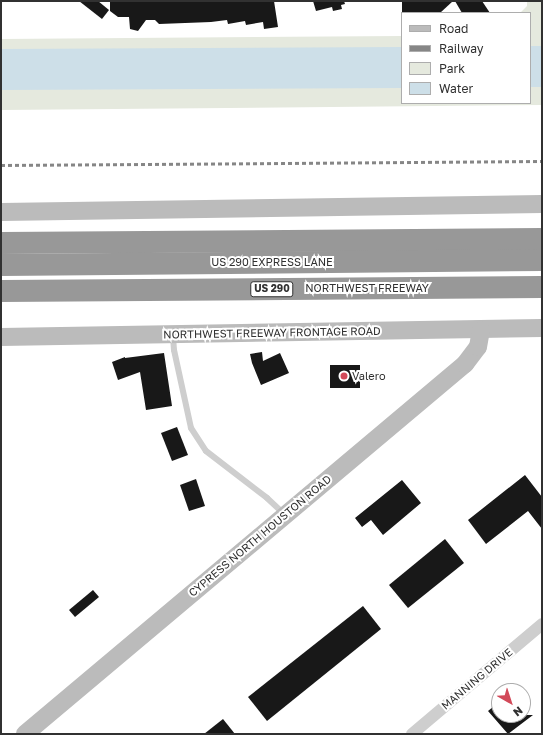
<!DOCTYPE html>
<style>
body{margin:0}
#map{position:relative;width:543px;height:735px;overflow:hidden;background:#fff;font-family:"Golos Text",sans-serif}
div>[style]{position:absolute}
.green>*{inset:0;background:#e5e9de}
.water>*{inset:0;background:#cddfe8}
.building>*{inset:0;background:#181818}
.service>*{height:6px;margin:-3px;padding:0 3px;transform-origin:3px;border-radius:3px;background:#cecece}
.minor>*{height:12px;margin:-6px;padding:0 6px;transform-origin:6px;border-radius:6px;background:#cecece}
.secondary>*{height:18px;margin:-9px;padding:0 9px;transform-origin:9px;border-radius:9px;background:#bbb}
.motorway>*{height:22px;margin:-11px;padding:0 11px;transform-origin:11px;border-radius:11px;background:#989898}
.rail>*{height:3px;margin-top:-1.5px;transform-origin:0;background:repeating-linear-gradient(90deg,#868686 0 4px,transparent 0 7px)}
.dots>*{width:11px;height:11px;translate:-50% -50%;box-sizing:border-box;border:2px solid #fff;border-radius:50%}
span{translate:-50% -50%;white-space:nowrap;text-align:center;line-height:1.15;-webkit-text-stroke:4px #fff;paint-order:stroke}
.shield-label span{padding:1px 3px;background:#fff;border:1px solid;border-radius:3px;-webkit-text-stroke-width:0}
.shield-label{font-size:10px;color:#313131;font-weight:700}
.street-label{font-size:11px;color:#313131}
.poi-label{font-size:11px;color:#313131}
.left{translate:0 -50%;text-align:left}
.frame{position:absolute;inset:0;border:2px solid #313131;pointer-events:none}
.legend{position:absolute;left:401px;top:12px;width:130px;height:92px;box-sizing:border-box;background:#fff;border:1px solid #adadad;margin:0;padding:5px 7px;list-style:none;font-size:12px;color:#313131}
.legend li{display:flex;align-items:center;gap:8px;height:20px}
.legend b{width:20px;border:1px solid #adadad}
.north{position:absolute;left:491px;top:683px;width:40px;height:40px;box-sizing:border-box;background:#fff;border:1px solid #adadad;border-radius:50%;rotate:141deg;font-size:11px;font-weight:700;line-height:16px;text-align:center;color:#313131}
.north::after{content:'';display:block;margin:auto;width:14px;height:18px;background:#d24959;clip-path:polygon(50% 0,100% 100%,50% 72%,0 100%)}
</style>
<div id="map">
<div class="green">
<div style="clip-path:polygon(527px 1px,542px 1px,542px 105px,1px 110px,1px 39px,402px 36px,402px 103px,530px 103px,530px 13px,520px 13px,527px 6px)"></div>
</div>
<div class="water">
<div style="clip-path:polygon(530px 46px,542px 46px,542px 87px,530px 87px)"></div>
<div style="clip-path:polygon(402px 47px,402px 88px,1px 90px,1px 49px)"></div>
</div>
<div class="building">
<div style="clip-path:polygon(79px 1px,98px 1px,109px 10px,102px 19px)"></div>
<div style="clip-path:polygon(110px 1px,274px 1px,278px 27px,264px 29px,263px 22px,246px 25px,245px 21px,228px 24px,227px 20px,211px 22px,159px 24px,155px 20px,146px 20px,138px 31px,130px 29px,129px 17px,118px 17px,110px 11px)"></div>
<div style="clip-path:polygon(313px 1px,344px 1px,345px 4px,341px 5px,342px 9px,333px 11px,332px 7px,316px 11px)"></div>
<div style="clip-path:polygon(402px 1px,453px 1px,440px 13px,402px 12px)"></div>
<div style="clip-path:polygon(455px 1px,482px 1px,490px 13px,462px 13px)"></div>
<div style="clip-path:polygon(262px 352px,263px 361px,280px 353px,289px 373px,261px 385px,252px 363px,250px 354px)"></div>
<div style="clip-path:polygon(164px 353px,172px 406px,146px 410px,140px 372px,118px 380px,112px 362px,125px 357px,125px 358px)"></div>
<div style="clip-path:polygon(330px 365px,360px 365px,360px 388px,330px 388px)"></div>
<div style="clip-path:polygon(177px 427px,188px 455px,172px 461px,161px 433px)"></div>
<div style="clip-path:polygon(525px 475px,542px 497px,542px 529px,528px 511px,486px 544px,468px 520px)"></div>
<div style="clip-path:polygon(196px 479px,205px 506px,189px 511px,180px 485px)"></div>
<div style="clip-path:polygon(402px 480px,421px 503px,383px 535px,371px 520px,362px 527px,355px 518px)"></div>
<div style="clip-path:polygon(445px 539px,464px 563px,408px 608px,389px 585px)"></div>
<div style="clip-path:polygon(93px 590px,99px 597px,75px 617px,69px 610px)"></div>
<div style="clip-path:polygon(363px 606px,381px 629px,267px 721px,248px 697px)"></div>
<div style="clip-path:polygon(499px 702px,499px 715px,533px 715px,508px 734px,488px 711px)"></div>
<div style="clip-path:polygon(223px 719px,235px 734px,204px 734px)"></div>
</div>
<div class="service">
<div style="left:173px;top:336px;width:14px;rotate:86deg"></div>
<div style="left:174px;top:350px;width:80px;rotate:77.7deg"></div>
<div style="left:191px;top:428px;width:27px;rotate:57deg"></div>
<div style="left:206px;top:451px;width:77px;rotate:37.6deg"></div>
<div style="left:267px;top:498px;width:22px;rotate:43deg"></div>
</div>
<div class="minor">
<div style="left:412px;top:734px;width:170px;rotate:-40.2deg"></div>
</div>
<div class="secondary">
<div style="left:1px;top:212px;width:541px;rotate:-0.85deg"></div>
<div style="left:1px;top:337px;width:541px;rotate:-0.95deg"></div>
<div style="left:25px;top:734px;width:575px;rotate:-40.06deg"></div>
<div style="left:465px;top:364px;width:21px;rotate:-53deg"></div>
<div style="left:478px;top:347px;width:17px;rotate:-80deg"></div>
</div>
<div class="motorway">
<div style="left:1px;top:243px;width:541px;rotate:-0.42deg"></div>
<div style="left:1px;top:265px;width:541px;rotate:-0.53deg"></div>
<div style="left:1px;top:291px;width:541px;rotate:-0.42deg"></div>
</div>
<div class="rail">
<div style="left:1px;top:165px;width:541px;rotate:-0.42deg"></div>
</div>
<div class="dots">
<div style="left:344px;top:376px;background:#d24959"></div>
</div>
<div class="shield-label">
<span style="left:272px;top:289px">US 290</span>
</div>
<div class="street-label">
<span style="left:272px;top:262px">US 290 EXPRESS LANE</span>
<span style="left:367px;top:288px">NORTHWEST FREEWAY</span>
<span style="left:272px;top:333px;rotate:-1deg">NORTHWEST FREEWAY FRONTAGE ROAD</span>
<span style="left:260px;top:536px;rotate:-40deg">CYPRESS NORTH HOUSTON ROAD</span>
<span style="left:477px;top:679px;rotate:-40deg">MANNING DRIVE</span>
</div>
<div class="poi-label">
<span class="left" style="left:352px;top:376px">Valero</span>
</div>
<div class="frame"></div>
<ul class="legend">
<li><b style="height:5px;background:#bbb"></b>Road</li>
<li><b style="height:5px;background:#868686"></b>Railway</li>
<li><b style="height:11px;background:#e5e9de"></b>Park</li>
<li><b style="height:11px;background:#cddfe8"></b>Water</li>
</ul>
<div class="north">N</div>
</div>
